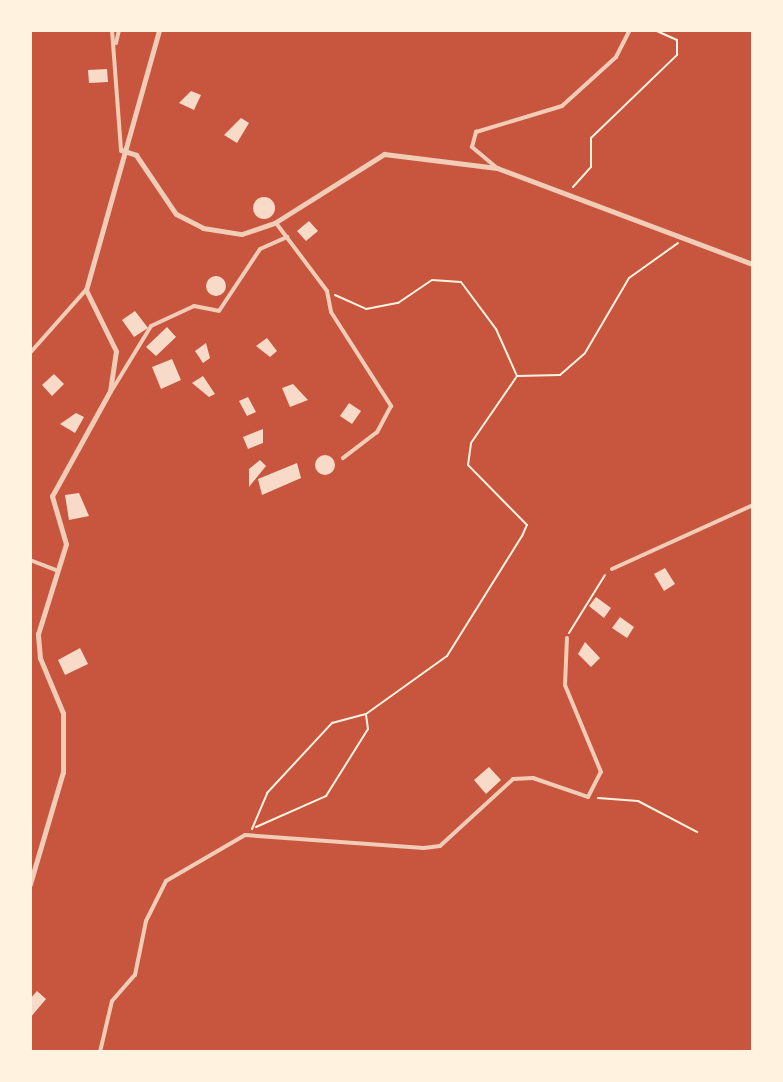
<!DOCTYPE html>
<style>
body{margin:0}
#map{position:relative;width:783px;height:1082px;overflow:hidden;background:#c8553d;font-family:"Work Sans",sans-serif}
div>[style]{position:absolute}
.building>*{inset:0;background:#f7dbc8}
.round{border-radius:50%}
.path>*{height:2px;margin:-1px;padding:0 1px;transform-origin:1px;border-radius:1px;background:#fff3e0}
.minor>*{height:4px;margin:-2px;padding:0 2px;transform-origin:2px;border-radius:2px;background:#f1ccb7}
.tertiary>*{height:5px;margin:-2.5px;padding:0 2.5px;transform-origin:2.5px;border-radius:2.5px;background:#f1ccb7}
span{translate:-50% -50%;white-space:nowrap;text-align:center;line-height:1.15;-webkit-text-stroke:6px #fff3e0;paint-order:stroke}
.frame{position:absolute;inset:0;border:32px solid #fff3e0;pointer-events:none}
</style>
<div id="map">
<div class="building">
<div style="clip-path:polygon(107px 69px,108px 82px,89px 83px,88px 70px)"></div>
<div style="clip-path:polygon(191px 91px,201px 95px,194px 110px,179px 103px)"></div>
<div style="clip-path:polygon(241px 118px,249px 123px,237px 143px,224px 135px)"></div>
<div class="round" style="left:253px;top:197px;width:22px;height:22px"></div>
<div style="clip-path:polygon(309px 221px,318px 231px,306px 241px,297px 231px)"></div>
<div class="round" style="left:206px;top:276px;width:20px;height:20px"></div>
<div style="clip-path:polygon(135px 311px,148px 328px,134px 337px,122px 320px)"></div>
<div style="clip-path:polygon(167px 327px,176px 337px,156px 356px,146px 347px)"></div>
<div style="clip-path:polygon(267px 338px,277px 351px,270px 357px,256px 346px)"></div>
<div style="clip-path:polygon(206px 343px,210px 358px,203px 363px,195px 351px)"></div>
<div style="clip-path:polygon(172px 359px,181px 380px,161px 389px,152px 367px)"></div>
<div style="clip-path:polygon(54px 374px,64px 384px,52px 396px,42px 385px)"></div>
<div style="clip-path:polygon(203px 376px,215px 394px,209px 397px,192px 383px)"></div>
<div style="clip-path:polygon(293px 384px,308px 400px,290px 407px,282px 388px)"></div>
<div style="clip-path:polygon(248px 397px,256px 412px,247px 416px,239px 401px)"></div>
<div style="clip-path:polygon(349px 403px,361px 411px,352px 424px,340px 416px)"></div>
<div style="clip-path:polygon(76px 413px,84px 417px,75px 433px,60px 424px)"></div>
<div style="clip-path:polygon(263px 429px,263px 443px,248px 449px,243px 437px)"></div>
<div class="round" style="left:315px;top:455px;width:20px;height:20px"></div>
<div style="clip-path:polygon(260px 460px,266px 466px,249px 487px,249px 469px)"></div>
<div style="clip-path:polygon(297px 463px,301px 478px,262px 495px,258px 479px)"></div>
<div style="clip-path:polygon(79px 493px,89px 516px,69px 520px,65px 495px)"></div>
<div style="clip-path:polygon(665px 568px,675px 584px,664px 591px,654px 574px)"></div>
<div style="clip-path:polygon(596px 597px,611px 608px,604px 618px,589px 606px)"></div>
<div style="clip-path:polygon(620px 617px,634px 627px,627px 638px,612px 628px)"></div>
<div style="clip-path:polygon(585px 642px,600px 658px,591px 667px,578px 654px)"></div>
<div style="clip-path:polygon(80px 648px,88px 664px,65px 675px,58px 660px)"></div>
<div style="clip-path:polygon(489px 767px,501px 780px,486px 794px,474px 780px)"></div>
<div style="clip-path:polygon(37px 991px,46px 999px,30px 1018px,30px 999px)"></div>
</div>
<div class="path">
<div style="left:573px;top:187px;width:27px;rotate:-48deg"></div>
<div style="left:591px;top:167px;width:29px;rotate:-90deg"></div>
<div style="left:591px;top:138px;width:120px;rotate:-44deg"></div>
<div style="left:677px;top:55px;width:15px;rotate:-90deg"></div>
<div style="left:677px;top:40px;width:24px;rotate:-156deg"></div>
<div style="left:335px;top:295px;width:34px;rotate:24deg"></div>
<div style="left:366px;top:309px;width:33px;rotate:-11deg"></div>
<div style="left:398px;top:303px;width:41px;rotate:-34.1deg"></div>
<div style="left:432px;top:280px;width:29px;rotate:4deg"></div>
<div style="left:461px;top:282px;width:59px;rotate:53.3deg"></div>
<div style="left:496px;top:329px;width:51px;rotate:65.9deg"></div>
<div style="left:517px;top:376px;width:43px;rotate:-1.3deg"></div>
<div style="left:560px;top:375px;width:33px;rotate:-41deg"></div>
<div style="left:585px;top:353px;width:87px;rotate:-59.6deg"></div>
<div style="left:629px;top:278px;width:60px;rotate:-35.5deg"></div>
<div style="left:569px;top:633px;width:68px;rotate:-58.2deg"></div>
<div style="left:598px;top:798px;width:40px;rotate:4.3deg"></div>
<div style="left:638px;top:801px;width:67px;rotate:27.7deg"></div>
<div style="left:256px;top:827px;width:77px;rotate:-23.9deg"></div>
<div style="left:326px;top:796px;width:79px;rotate:-57.9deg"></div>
<div style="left:368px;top:729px;width:15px;rotate:-98deg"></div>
<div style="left:366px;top:714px;width:100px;rotate:-35.6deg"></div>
<div style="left:447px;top:656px;width:142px;rotate:-58deg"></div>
<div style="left:522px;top:536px;width:12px;rotate:-66deg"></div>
<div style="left:527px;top:525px;width:84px;rotate:-134.5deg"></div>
<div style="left:468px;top:465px;width:22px;rotate:-82deg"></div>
<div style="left:471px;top:443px;width:81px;rotate:-55.5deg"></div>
<div style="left:252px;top:829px;width:39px;rotate:-67deg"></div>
<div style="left:267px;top:793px;width:96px;rotate:-47.1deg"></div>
<div style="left:332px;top:723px;width:34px;rotate:-15deg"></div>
</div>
<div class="minor">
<div style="left:112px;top:30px;width:120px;rotate:85.7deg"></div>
<div style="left:116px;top:43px;width:13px;rotate:-77deg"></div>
<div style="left:497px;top:168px;width:33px;rotate:-140deg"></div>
<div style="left:472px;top:147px;width:16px;rotate:-75deg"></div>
<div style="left:476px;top:132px;width:90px;rotate:-16.8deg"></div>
<div style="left:562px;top:106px;width:73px;rotate:-42.2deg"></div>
<div style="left:616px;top:57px;width:30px;rotate:-63deg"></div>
<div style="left:276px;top:223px;width:85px;rotate:53.1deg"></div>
<div style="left:327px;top:291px;width:21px;rotate:79deg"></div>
<div style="left:331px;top:312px;width:112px;rotate:57.4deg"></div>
<div style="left:391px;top:406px;width:30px;rotate:118deg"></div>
<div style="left:377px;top:432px;width:43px;rotate:142.6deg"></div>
<div style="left:30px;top:353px;width:84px;rotate:-48.4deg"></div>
<div style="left:112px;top:390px;width:75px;rotate:-58.6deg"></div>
<div style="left:151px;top:326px;width:47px;rotate:-24.9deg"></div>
<div style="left:194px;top:306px;width:25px;rotate:11deg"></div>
<div style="left:219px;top:311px;width:74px;rotate:-56.5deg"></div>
<div style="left:260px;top:249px;width:30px;rotate:-24deg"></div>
<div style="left:30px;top:560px;width:28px;rotate:21deg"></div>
<div style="left:612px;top:569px;width:155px;rotate:-24.4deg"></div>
<div style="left:100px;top:1052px;width:52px;rotate:-76.8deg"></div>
<div style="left:112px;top:1001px;width:35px;rotate:-49deg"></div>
<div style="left:135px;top:975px;width:55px;rotate:-78.5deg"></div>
<div style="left:146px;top:921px;width:45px;rotate:-63.4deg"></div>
<div style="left:166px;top:881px;width:91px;rotate:-30.2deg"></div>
<div style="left:245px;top:835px;width:179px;rotate:4.2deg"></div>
<div style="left:424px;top:848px;width:16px;rotate:-7deg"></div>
<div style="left:440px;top:846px;width:99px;rotate:-42.5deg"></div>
<div style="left:513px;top:779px;width:20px;rotate:-3deg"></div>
<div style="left:533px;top:778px;width:58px;rotate:19.1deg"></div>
<div style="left:588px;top:797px;width:28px;rotate:-63deg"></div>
<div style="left:601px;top:772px;width:94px;rotate:-112.5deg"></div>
<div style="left:565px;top:685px;width:47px;rotate:-87.6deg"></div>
</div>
<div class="tertiary">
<div style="left:121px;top:150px;width:16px;rotate:18deg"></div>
<div style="left:136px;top:155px;width:71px;rotate:55.9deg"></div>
<div style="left:176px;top:214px;width:30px;rotate:27deg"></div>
<div style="left:203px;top:228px;width:39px;rotate:9deg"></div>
<div style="left:242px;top:234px;width:36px;rotate:-19deg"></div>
<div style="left:276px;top:222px;width:128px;rotate:-32.2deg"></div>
<div style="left:384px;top:154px;width:114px;rotate:7.1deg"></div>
<div style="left:497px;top:168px;width:273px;rotate:20.6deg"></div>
<div style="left:30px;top:884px;width:117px;rotate:-73.6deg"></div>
<div style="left:63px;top:772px;width:59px;rotate:-90deg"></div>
<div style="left:63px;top:713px;width:60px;rotate:-112.7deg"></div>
<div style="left:40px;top:658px;width:24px;rotate:-95deg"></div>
<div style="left:38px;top:634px;width:94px;rotate:-72.7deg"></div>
<div style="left:66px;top:544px;width:50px;rotate:-106.3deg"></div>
<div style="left:52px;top:496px;width:120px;rotate:-61.1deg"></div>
<div style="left:110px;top:391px;width:40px;rotate:-81.5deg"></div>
<div style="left:116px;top:351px;width:68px;rotate:-116.2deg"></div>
<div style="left:86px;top:290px;width:270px;rotate:-74.3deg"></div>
</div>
<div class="frame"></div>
</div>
